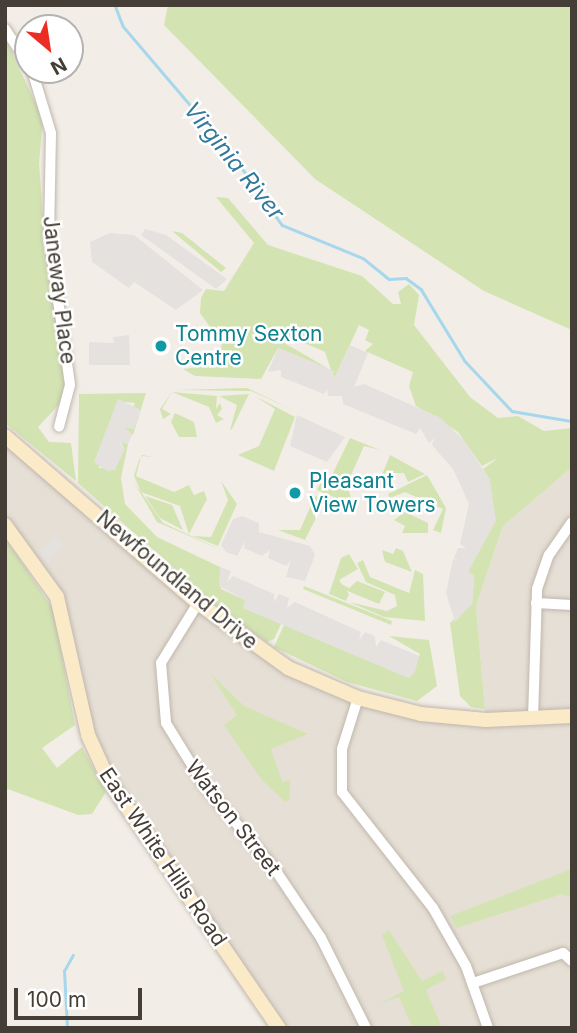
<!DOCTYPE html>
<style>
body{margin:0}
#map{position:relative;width:577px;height:1033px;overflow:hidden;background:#f2eee7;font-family:Inter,sans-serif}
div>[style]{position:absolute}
.residential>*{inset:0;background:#e6dfd5}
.green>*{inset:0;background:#d3e4b2}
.parking>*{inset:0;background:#e4e1df}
.stream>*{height:2.5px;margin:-1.25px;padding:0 1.25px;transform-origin:1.25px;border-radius:1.25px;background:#a7d7ec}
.roads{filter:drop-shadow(0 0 2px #c0b7ad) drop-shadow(0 0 2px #c0b7ad)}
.street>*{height:10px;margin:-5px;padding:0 5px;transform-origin:5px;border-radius:5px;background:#fff}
.secondary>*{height:14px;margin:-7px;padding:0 7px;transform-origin:7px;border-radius:7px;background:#fbeac8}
.dots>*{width:19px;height:19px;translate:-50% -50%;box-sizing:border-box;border:4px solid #fff;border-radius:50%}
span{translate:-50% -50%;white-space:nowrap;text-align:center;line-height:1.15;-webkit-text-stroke:5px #fff;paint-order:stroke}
.street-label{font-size:21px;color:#453e36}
.culture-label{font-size:21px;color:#0d838f}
.left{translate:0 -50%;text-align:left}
.water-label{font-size:23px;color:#32799b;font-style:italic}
.frame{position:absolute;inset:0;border:7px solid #453e36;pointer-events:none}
.north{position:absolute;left:14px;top:14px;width:70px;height:70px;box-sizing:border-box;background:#fff;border:2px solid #b5b2af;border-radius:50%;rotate:151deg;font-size:19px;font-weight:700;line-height:28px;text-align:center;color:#453e36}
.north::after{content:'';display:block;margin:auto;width:24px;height:32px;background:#ec2d24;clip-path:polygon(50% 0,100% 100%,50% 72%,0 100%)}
.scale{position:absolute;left:14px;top:988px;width:128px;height:32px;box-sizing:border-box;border:4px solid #453e36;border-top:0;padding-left:9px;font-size:21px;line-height:24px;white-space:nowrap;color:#453e36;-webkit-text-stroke:5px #fff;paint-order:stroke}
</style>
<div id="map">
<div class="residential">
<div style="clip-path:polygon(5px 436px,243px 639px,358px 698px,486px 720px,476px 606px,503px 526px,572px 467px,572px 1028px,279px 1028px,96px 757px,64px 615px,5px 525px)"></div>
</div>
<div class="green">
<div style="clip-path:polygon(168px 5px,572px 5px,572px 330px,484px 291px,315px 179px,164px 25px)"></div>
<div style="clip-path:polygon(5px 38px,43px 119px,39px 163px,46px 262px,65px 371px,65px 398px,38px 427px,49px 442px,71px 443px,76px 481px,5px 423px)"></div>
<div style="clip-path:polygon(216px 197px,228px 198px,268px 245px,362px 276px,393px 304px,401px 304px,398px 292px,409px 284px,419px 295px,414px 325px,470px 397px,498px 418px,518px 416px,544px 431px,572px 428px,572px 467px,503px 526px,476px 606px,485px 709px,471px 707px,460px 696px,450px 623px,472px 604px,474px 576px,468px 572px,486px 532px,490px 480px,483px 469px,498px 458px,482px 466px,458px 432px,416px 406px,409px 386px,413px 372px,365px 351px,373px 344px,365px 340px,369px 330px,359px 325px,334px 379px,325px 352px,284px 334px,281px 341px,329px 369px,278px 348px,261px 379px,195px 376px,183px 369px,214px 365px,222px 344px,200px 313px,201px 298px,206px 289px,224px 291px,254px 243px)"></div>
<div style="clip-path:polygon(172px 231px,182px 233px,226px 268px,221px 272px)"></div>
<div style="clip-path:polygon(247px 388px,293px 410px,251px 391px,175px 390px)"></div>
<div style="clip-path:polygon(172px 392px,162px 409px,171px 414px,163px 419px,160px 409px,172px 392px,217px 396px,216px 409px,220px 403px,222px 409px,217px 415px,224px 419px,216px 423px,209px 407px)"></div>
<div style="clip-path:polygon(146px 393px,133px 435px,124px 428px,135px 403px,124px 402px,99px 468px,109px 468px,124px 448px,120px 441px,128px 444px,121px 478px,125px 504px,157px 537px,220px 567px,221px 589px,245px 600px,244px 608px,281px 624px,274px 639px,267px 642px,224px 612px,78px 483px,79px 394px)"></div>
<div style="clip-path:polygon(249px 394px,232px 429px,230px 430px,237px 405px,219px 396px)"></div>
<div style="clip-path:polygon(255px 396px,295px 417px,274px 471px,238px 455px,259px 446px,275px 409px)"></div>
<div style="clip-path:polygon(175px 413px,194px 422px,197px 437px,179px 437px,171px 422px)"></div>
<div style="clip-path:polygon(350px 438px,380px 450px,364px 446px,347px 484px,353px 505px,317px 490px,322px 480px,328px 483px)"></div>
<div style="clip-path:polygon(142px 455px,153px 457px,141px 456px,136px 476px,174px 492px,189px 485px,194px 495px,204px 491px,207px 499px,189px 534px,180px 506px,141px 492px,134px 476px,139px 460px)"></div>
<div style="clip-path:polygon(390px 455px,425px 474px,408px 482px,404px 473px,393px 473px,375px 492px)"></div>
<div style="clip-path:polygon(427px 475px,446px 508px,441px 533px,433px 530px,443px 509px,405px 492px,390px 498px,388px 494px)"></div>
<div style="clip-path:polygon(221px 481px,237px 504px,218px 546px,193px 536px,211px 537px,228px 500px)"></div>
<div style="clip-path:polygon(134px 482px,163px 523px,226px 552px,157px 522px)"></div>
<div style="clip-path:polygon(145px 496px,172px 505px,183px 530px,160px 518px)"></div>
<div style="clip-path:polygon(315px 496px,355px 515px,323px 504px,305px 540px,278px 530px,300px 530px)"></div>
<div style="clip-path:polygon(405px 512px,428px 523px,428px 533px,402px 533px,405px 526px,394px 520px)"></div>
<div style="clip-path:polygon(5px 538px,53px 609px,75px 725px,42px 748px,57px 768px,82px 747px,106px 792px,92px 814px,78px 815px,5px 788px)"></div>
<div style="clip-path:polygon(396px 548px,403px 551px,412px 572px,385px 562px,382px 550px,393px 554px)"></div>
<div style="clip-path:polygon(349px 554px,358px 569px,339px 580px,349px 594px,346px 601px,329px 594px,341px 558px)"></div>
<div style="clip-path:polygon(363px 560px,370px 577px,409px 593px,415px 570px,423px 574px,425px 621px,384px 617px,349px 602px,387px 611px,397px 606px,395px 595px,366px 582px,357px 563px)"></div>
<div style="clip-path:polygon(357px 581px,385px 592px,379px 604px,345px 590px,341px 584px,349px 588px)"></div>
<div style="clip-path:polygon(304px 586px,392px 621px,391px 625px,303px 589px)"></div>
<div style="clip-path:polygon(284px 625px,409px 678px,420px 654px,389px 636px,429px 640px,437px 686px,417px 701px,347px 682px,274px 647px)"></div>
<div style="clip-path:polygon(210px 673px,244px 706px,308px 734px,271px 749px,282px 782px,290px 780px,290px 799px,285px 802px,261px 779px,224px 725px,237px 715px)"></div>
<div style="clip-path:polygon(572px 869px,572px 898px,562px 894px,457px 928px,450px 916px)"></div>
<div style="clip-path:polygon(389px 930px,422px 981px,443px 971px,446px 979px,426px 990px,442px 1028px,413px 1028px,399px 997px,379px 1004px,404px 991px,382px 935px)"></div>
</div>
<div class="parking">
<div style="clip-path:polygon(145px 229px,166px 235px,227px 279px,216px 289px,141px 235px)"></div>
<div style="clip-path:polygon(110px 233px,134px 235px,203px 290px,176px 310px,134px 282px,129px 288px,92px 262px,90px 242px)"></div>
<div style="clip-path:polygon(129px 335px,130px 365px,89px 365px,89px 342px,114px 343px,113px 337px)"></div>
<div style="clip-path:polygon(350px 345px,368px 353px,354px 387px,364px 384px,439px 417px,464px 440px,490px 480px,496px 521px,468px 572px,474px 576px,472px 604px,455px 622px,446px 593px,453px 559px,460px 561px,454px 558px,458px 548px,466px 548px,460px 544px,469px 504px,453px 469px,432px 445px,434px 438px,429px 443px,420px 428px,416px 434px,343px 404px,342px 396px,328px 396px,327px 389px,324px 394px,281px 377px,281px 370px,268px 372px,278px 348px,334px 371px,334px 379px)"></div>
<div style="clip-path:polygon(118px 399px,141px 410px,134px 429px,124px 428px,132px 435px,128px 444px,119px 443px,125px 449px,115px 470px,107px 471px,94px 462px)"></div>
<div style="clip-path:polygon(297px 415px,345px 437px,327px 462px,290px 446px)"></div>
<div style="clip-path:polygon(242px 516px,259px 523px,259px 532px,310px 546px,315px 555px,305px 581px,286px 577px,291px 560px,286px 566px,268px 558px,270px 550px,262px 556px,244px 548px,245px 541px,237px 556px,226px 552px,221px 545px,233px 519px)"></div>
<div style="clip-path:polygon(54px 534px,64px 547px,50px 557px,50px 567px,36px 549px,44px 550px)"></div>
<div style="clip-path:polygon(220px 567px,231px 571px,227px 582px,233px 576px,274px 594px,274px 602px,279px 594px,289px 598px,287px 608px,295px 602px,361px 632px,359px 640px,365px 632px,375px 636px,376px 647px,381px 640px,419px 656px,415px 672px,409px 678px,243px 608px,245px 600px,219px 586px)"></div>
</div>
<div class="stream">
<div style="left:115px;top:5px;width:22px;rotate:69deg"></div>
<div style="left:123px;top:26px;width:168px;rotate:49.6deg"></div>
<div style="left:232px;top:154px;width:87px;rotate:54.8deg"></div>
<div style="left:282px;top:225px;width:87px;rotate:22.2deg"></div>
<div style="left:363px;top:258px;width:33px;rotate:39deg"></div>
<div style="left:389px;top:279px;width:17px;rotate:-3deg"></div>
<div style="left:406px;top:278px;width:19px;rotate:36deg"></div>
<div style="left:421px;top:289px;width:84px;rotate:58.6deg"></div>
<div style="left:465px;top:361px;width:69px;rotate:46.8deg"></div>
<div style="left:512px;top:411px;width:61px;rotate:9.5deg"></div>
<div style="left:67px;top:1028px;width:57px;rotate:-93deg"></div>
<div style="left:64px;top:971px;width:18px;rotate:-61deg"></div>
</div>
<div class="roads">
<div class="street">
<div style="left:5px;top:29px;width:41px;rotate:55.9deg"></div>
<div style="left:32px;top:70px;width:66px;rotate:73.2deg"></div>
<div style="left:51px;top:133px;width:104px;rotate:91.1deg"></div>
<div style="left:49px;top:237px;width:149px;rotate:81.9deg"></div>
<div style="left:70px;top:385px;width:43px;rotate:104.7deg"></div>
<div style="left:198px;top:603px;width:70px;rotate:121.7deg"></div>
<div style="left:161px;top:663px;width:60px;rotate:85.2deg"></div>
<div style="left:166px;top:723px;width:73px;rotate:58.5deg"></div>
<div style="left:204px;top:785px;width:109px;rotate:49.9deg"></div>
<div style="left:274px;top:868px;width:84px;rotate:56.1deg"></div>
<div style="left:321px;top:938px;width:101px;rotate:63.4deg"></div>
<div style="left:536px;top:603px;width:36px;rotate:3deg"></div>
<div style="left:358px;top:698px;width:53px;rotate:107.4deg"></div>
<div style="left:342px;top:749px;width:43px;rotate:90deg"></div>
<div style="left:342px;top:792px;width:147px;rotate:51.9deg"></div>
<div style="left:433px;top:908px;width:67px;rotate:60.4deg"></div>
<div style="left:466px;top:966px;width:66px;rotate:70.5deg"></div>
<div style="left:533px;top:719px;width:130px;rotate:-88.2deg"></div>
<div style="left:537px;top:589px;width:36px;rotate:-71deg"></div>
<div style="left:549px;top:555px;width:40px;rotate:-55.1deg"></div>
<div style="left:473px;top:983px;width:95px;rotate:-18.4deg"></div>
<div style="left:563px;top:953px;width:12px;rotate:42deg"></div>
</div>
<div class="secondary">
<div style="left:5px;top:436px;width:255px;rotate:40.9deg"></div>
<div style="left:198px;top:603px;width:111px;rotate:35.8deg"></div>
<div style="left:288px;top:668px;width:76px;rotate:23.2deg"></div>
<div style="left:358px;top:698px;width:65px;rotate:14.3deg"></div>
<div style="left:421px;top:714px;width:65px;rotate:5.3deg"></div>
<div style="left:486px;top:720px;width:86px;rotate:-2.7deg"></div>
<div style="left:5px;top:525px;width:89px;rotate:54.2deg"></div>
<div style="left:57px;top:597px;width:141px;rotate:77.3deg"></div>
<div style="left:88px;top:735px;width:51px;rotate:65.5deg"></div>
<div style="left:109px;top:781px;width:300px;rotate:55.5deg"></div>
</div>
</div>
<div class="dots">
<div style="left:161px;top:346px;background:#0f9aa8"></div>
<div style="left:295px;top:493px;background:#0f9aa8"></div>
</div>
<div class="street-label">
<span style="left:59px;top:290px;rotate:83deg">Janeway Place</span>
<span style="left:177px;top:580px;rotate:40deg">Newfoundland Drive</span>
<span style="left:233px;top:818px;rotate:52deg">Watson Street</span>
<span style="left:163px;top:857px;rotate:56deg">East White Hills Road</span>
</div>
<div class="culture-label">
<span class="left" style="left:175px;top:346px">Tommy Sexton<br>Centre</span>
<span class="left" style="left:309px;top:493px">Pleasant<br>View Towers</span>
</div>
<div class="water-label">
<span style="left:234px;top:161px;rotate:51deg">Virginia River</span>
</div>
<div class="frame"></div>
<div class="north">N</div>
<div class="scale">100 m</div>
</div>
